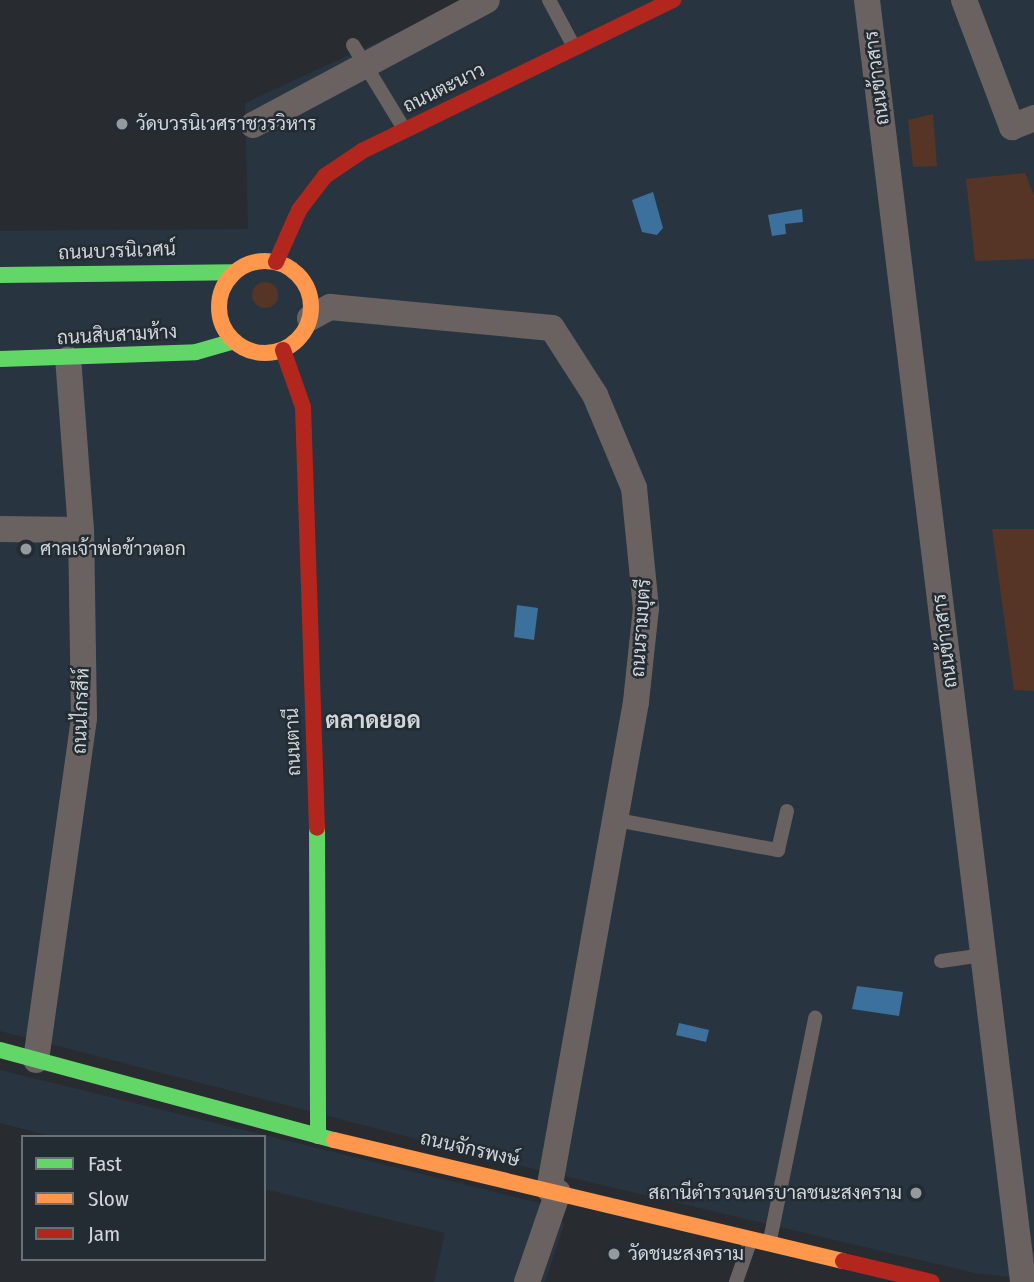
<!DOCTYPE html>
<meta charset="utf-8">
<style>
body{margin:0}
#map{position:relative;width:1034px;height:1282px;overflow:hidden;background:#282c30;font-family:"Fira Sans Condensed",Sarabun,sans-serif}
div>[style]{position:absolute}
.built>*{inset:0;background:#283540}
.green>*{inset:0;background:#573526}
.round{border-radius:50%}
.water>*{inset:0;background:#3b719c}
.lane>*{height:14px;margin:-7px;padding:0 7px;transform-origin:7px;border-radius:7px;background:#6a6260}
.street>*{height:26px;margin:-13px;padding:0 13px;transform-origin:13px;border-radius:13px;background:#6a6260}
.fast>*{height:16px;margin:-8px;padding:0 8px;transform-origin:8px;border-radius:8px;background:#63d668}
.slow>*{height:16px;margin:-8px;padding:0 8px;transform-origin:8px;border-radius:8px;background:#ff974d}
.slow>.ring{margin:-8px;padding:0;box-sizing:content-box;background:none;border:16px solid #ff974d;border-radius:50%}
.jam>*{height:16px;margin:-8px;padding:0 8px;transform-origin:8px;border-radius:8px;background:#b3261e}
.dots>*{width:19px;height:19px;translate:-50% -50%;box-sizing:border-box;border:4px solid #242c33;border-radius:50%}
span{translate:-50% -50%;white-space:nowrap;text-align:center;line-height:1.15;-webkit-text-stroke:5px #242c33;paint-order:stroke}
.street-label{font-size:19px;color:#d0d6da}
.poi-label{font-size:19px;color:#d0d6da}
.left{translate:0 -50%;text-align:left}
.right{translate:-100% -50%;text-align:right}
.quarter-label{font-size:23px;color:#d0d6da;font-weight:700}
.legend{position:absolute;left:21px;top:1135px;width:245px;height:126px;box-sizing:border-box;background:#242c33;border:2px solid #697076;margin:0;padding:9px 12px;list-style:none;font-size:21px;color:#d0d6da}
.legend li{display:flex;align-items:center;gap:14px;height:35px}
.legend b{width:35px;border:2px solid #697076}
</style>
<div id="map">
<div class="built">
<div style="clip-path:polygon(469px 0,1034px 0,1034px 1280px,975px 1273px,518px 1165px,0 1031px,0 231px,248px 229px,245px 103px)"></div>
<div style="clip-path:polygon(0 1070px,556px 1207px,564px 1225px,545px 1282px,434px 1282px,445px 1233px,264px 1189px,264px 1137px,55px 1137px,0 1123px)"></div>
</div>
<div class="green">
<div style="clip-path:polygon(933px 114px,937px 166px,913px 167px,908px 120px)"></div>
<div style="clip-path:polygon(1025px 173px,1034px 196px,1034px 259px,975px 261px,966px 179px)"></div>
<div class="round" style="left:252px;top:282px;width:26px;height:26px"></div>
<div style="clip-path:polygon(992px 529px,1034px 529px,1034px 691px,1014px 690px)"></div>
</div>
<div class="water">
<div style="clip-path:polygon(653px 192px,663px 228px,657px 235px,642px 232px,632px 200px)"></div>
<div style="clip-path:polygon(802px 209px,803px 222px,785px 224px,786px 234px,772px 236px,768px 215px)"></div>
<div style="clip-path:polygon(517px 605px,538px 608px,534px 640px,514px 637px)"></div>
<div style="clip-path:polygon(857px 986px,903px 992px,899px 1016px,852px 1009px)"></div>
<div style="clip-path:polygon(679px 1023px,709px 1030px,706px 1042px,676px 1035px)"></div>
</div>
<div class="lane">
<div style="left:549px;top:0;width:51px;rotate:61.9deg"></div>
<div style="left:353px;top:45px;width:98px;rotate:58.7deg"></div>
<div style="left:617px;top:820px;width:164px;rotate:10.6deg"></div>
<div style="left:778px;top:850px;width:40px;rotate:-77deg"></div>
<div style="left:941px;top:961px;width:42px;rotate:-8.1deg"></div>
<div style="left:770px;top:1240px;width:227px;rotate:-78.5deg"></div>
<div style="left:736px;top:1282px;width:42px;rotate:-70.7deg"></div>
</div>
<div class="street">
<div style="left:867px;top:0;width:1291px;rotate:83.06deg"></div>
<div style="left:964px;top:0;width:136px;rotate:69.3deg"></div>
<div style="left:1012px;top:127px;width:24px;rotate:-22deg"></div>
<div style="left:253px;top:125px;width:265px;rotate:-28.1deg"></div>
<div style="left:310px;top:318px;width:23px;rotate:-29deg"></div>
<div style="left:330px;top:307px;width:223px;rotate:5.4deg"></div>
<div style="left:552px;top:328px;width:80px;rotate:57.3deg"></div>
<div style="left:595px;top:395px;width:101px;rotate:67.2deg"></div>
<div style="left:634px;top:488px;width:121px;rotate:84.3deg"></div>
<div style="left:646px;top:608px;width:95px;rotate:96.1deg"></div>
<div style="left:636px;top:702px;width:495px;rotate:100.1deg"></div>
<div style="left:0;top:529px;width:81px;rotate:0.7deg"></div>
<div style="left:36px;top:1060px;width:345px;rotate:-82deg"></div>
<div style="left:84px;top:718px;width:188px;rotate:-90.9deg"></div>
<div style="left:81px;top:530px;width:171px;rotate:-94.3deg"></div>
<div style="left:527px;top:1282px;width:95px;rotate:-71deg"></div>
</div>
<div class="fast">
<div style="left:0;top:275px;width:234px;rotate:-0.7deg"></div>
<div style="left:0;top:359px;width:196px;rotate:-2deg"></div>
<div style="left:196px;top:352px;width:40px;rotate:-16deg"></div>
<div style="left:317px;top:828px;width:308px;rotate:89.8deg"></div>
<div style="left:0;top:1050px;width:346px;rotate:15.1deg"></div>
</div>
<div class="slow">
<div class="ring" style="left:219px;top:261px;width:76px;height:76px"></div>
<div style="left:334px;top:1140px;width:523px;rotate:13.37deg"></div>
</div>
<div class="jam">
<div style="left:276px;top:262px;width:57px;rotate:-66.1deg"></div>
<div style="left:299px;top:210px;width:43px;rotate:-52.6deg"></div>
<div style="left:325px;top:176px;width:45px;rotate:-34deg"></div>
<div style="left:362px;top:151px;width:346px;rotate:-25.9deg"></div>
<div style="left:283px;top:350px;width:60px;rotate:70.7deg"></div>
<div style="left:303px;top:407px;width:421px;rotate:88.1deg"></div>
<div style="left:843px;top:1261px;width:91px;rotate:13.3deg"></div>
</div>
<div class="dots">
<div style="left:122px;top:124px;background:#959a9e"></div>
<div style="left:26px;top:549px;background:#959a9e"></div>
<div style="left:916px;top:1193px;background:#959a9e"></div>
<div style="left:614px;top:1254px;background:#959a9e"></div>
</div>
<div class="street-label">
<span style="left:877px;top:78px;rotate:-97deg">ถนนข้าวสาร</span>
<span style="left:444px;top:88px;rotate:-26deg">ถนนตะนาว</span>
<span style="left:117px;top:251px;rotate:-2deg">ถนนบวรนิเวศน์</span>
<span style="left:117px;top:335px;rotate:-3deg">ถนนสิบสามห้าง</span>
<span style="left:641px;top:628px;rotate:-86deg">ถนนรามบุตรี</span>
<span style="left:945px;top:641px;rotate:-97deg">ถนนข้าวสาร</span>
<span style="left:81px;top:711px;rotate:-88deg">ถนนไกรสีห์</span>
<span style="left:293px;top:742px;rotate:-92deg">ถนนตานี</span>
<span style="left:470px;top:1149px;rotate:13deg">ถนนจักรพงษ์</span>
</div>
<div class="poi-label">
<span class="left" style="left:136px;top:124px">วัดบวรนิเวศราชวรวิหาร</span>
<span class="left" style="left:40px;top:549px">ศาลเจ้าพ่อข้าวตอก</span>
<span class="right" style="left:902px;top:1193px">สถานีตำรวจนครบาลชนะสงคราม</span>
<span class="left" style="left:628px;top:1254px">วัดชนะสงคราม</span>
</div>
<div class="quarter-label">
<span style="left:373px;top:720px">ตลาดยอด</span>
</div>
<ul class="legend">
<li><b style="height:9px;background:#63d668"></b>Fast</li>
<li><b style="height:9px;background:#ff974d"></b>Slow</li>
<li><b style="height:9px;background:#b3261e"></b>Jam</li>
</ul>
</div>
